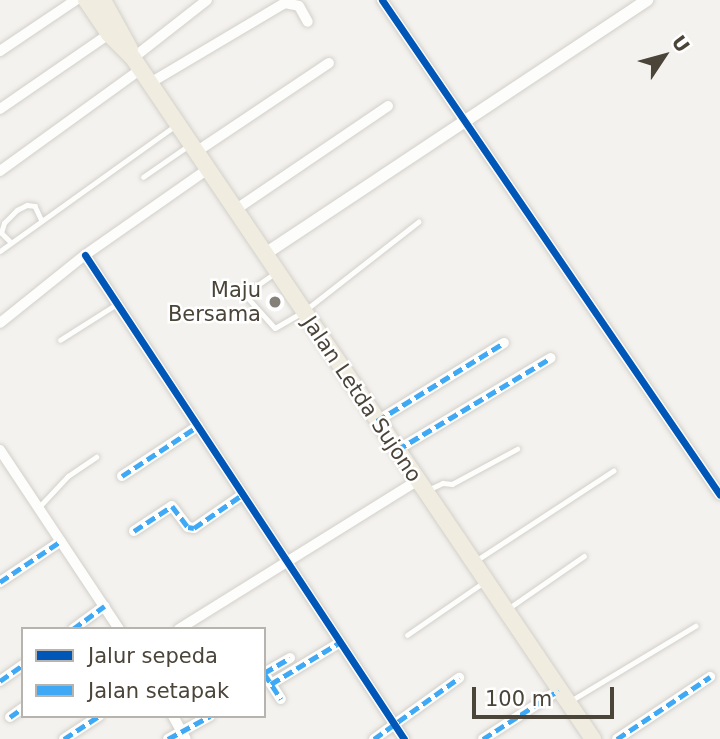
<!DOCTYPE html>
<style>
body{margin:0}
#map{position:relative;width:720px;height:739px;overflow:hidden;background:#f4f2ee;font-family:"DejaVu Sans",sans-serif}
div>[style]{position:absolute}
.roads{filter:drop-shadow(0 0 2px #d2d0cb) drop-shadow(0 0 2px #d2d0cb)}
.service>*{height:4.5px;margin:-2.25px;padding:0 2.25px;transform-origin:2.25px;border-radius:2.25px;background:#fdfdfc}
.minor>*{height:10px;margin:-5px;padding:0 5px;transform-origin:5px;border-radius:5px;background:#fdfdfc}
.tertiary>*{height:12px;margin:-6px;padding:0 6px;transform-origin:6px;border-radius:6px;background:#fdfdfc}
.trunk>*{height:16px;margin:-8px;padding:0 8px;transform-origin:8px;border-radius:8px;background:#f0ece0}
.quiet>*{height:5px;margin-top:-2.5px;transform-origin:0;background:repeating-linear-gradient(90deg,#3fa9f5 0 10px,transparent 0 15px)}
.cycleway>*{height:7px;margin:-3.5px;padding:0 3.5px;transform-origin:3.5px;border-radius:3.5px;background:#0057b8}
.dots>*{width:19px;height:19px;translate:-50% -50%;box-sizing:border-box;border:4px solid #fff;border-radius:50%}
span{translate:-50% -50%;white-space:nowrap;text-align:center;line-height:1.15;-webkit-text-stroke:5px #fff;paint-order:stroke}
.poi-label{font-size:21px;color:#4b4439}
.right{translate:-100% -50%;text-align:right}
.street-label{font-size:21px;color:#4b4439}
.legend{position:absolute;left:21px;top:627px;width:245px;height:91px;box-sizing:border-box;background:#fff;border:2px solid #b7b4b0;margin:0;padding:9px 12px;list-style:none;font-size:21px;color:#4b4439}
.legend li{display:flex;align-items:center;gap:14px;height:35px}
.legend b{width:35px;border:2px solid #b7b4b0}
.north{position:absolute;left:629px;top:21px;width:70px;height:70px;-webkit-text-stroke:5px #fff;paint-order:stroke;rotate:54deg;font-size:19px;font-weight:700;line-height:28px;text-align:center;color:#4b4439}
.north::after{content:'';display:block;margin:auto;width:24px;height:32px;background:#4b4439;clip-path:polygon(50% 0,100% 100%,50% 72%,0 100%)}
.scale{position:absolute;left:472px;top:687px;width:142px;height:32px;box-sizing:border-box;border:4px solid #4b4439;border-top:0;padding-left:9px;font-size:21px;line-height:24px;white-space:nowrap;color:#4b4439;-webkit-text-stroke:5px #fff;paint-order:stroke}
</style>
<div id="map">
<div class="roads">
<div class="service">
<div style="left:143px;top:177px;width:55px;rotate:-34.6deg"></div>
<div style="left:11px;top:243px;width:14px;rotate:-135deg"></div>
<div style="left:1px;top:233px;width:10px;rotate:-73deg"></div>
<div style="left:4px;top:223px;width:18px;rotate:-45deg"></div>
<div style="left:17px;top:210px;width:11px;rotate:-27deg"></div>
<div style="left:27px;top:205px;width:8px;rotate:7deg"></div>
<div style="left:35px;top:206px;width:14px;rotate:65deg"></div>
<div style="left:0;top:251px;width:216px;rotate:-35.6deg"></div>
<div style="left:273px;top:275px;width:28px;rotate:145deg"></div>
<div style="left:250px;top:291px;width:7px;rotate:106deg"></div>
<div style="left:248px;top:298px;width:40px;rotate:48deg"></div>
<div style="left:275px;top:328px;width:30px;rotate:-30deg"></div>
<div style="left:308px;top:308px;width:140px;rotate:-38deg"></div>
<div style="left:60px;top:340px;width:67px;rotate:-32.3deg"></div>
<div style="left:430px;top:489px;width:14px;rotate:-25deg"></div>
<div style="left:443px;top:483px;width:9px;rotate:6deg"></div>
<div style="left:452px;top:484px;width:74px;rotate:-28.3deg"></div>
<div style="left:39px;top:507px;width:42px;rotate:-46.9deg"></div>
<div style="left:68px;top:476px;width:34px;rotate:-34deg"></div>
<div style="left:477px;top:560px;width:163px;rotate:-33.2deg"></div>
<div style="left:509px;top:608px;width:91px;rotate:-34.7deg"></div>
<div style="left:407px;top:635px;width:93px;rotate:-34.5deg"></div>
<div style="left:572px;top:700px;width:144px;rotate:-31deg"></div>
</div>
<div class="minor">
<div style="left:382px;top:0;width:599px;rotate:55.67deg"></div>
<div style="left:0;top:51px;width:92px;rotate:-33.9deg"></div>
<div style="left:133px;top:58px;width:94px;rotate:-38.1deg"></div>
<div style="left:150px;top:83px;width:157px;rotate:-30.7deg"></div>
<div style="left:285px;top:3px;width:14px;rotate:12deg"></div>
<div style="left:299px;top:6px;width:18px;rotate:61deg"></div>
<div style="left:0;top:109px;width:132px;rotate:-34.5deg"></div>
<div style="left:196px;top:152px;width:160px;rotate:-33.8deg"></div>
<div style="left:0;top:171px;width:174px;rotate:-35.9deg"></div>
<div style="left:235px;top:210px;width:185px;rotate:-34.2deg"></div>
<div style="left:85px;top:255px;width:580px;rotate:56.61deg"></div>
<div style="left:0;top:323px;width:109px;rotate:-38.7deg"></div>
<div style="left:85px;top:255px;width:150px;rotate:-35deg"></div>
<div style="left:377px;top:421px;width:149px;rotate:-31.6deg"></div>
<div style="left:0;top:450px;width:215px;rotate:56.4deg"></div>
<div style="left:397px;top:450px;width:179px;rotate:-30.9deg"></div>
<div style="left:122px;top:476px;width:91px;rotate:-33.3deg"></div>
<div style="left:134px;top:531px;width:45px;rotate:-33.3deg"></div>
<div style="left:172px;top:506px;width:26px;rotate:53deg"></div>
<div style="left:188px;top:527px;width:6px;rotate:9deg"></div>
<div style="left:194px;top:528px;width:58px;rotate:-34.5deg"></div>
<div style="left:0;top:582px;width:73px;rotate:-33.9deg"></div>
<div style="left:73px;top:629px;width:39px;rotate:-36deg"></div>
<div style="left:179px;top:629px;width:280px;rotate:-31.9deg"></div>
<div style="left:264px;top:673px;width:31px;rotate:57deg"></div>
<div style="left:264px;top:673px;width:30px;rotate:-30deg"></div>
<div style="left:0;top:681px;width:28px;rotate:-35deg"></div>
<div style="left:271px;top:684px;width:79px;rotate:-31.1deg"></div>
<div style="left:173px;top:716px;width:26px;rotate:61deg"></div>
<div style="left:10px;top:717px;width:16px;rotate:-35deg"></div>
<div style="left:64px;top:739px;width:42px;rotate:-33.3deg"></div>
<div style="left:168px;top:739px;width:48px;rotate:-28.7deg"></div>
<div style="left:374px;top:739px;width:105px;rotate:-35.7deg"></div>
<div style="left:483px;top:739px;width:90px;rotate:-32.8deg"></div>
<div style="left:617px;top:739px;width:112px;rotate:-33.7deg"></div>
</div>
<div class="tertiary">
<div style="left:265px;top:254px;width:459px;rotate:-33.6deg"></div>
</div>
<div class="trunk">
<div style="left:86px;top:0;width:41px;rotate:55.9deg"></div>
<div style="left:109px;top:34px;width:34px;rotate:45deg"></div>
<div style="left:133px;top:58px;width:822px;rotate:55.96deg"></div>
<div style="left:103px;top:0;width:56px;rotate:61.1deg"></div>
</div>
</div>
<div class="quiet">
<div style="left:377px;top:421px;width:149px;rotate:-31.6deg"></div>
<div style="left:397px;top:450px;width:179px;rotate:-30.9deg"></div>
<div style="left:122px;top:476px;width:91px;rotate:-33.3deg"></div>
<div style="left:134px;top:531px;width:45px;rotate:-33.3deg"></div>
<div style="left:172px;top:506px;width:26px;rotate:53deg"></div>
<div style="left:188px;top:527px;width:6px;rotate:9deg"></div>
<div style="left:194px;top:528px;width:58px;rotate:-34.5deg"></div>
<div style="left:0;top:582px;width:73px;rotate:-33.9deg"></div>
<div style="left:73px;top:629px;width:39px;rotate:-36deg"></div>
<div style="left:264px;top:673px;width:31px;rotate:57deg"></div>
<div style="left:264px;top:673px;width:30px;rotate:-30deg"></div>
<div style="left:0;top:681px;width:28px;rotate:-35deg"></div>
<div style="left:271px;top:684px;width:79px;rotate:-31.1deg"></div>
<div style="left:10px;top:717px;width:16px;rotate:-35deg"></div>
<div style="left:64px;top:739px;width:42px;rotate:-33.3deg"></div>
<div style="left:168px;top:739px;width:48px;rotate:-28.7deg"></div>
<div style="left:374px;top:739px;width:105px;rotate:-35.7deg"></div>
<div style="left:483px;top:739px;width:90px;rotate:-32.8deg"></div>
<div style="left:617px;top:739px;width:112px;rotate:-33.7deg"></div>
</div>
<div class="cycleway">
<div style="left:382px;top:0;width:599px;rotate:55.67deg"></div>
<div style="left:85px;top:255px;width:580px;rotate:56.61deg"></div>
</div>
<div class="dots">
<div style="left:275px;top:302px;background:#868178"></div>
</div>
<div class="poi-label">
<span class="right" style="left:261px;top:302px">Maju<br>Bersama</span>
</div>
<div class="street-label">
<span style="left:362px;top:399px;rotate:56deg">Jalan Letda Sujono</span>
</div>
<ul class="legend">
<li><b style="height:9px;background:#0057b8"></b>Jalur sepeda</li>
<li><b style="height:9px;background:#3fa9f5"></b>Jalan setapak</li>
</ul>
<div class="north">U</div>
<div class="scale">100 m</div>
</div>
